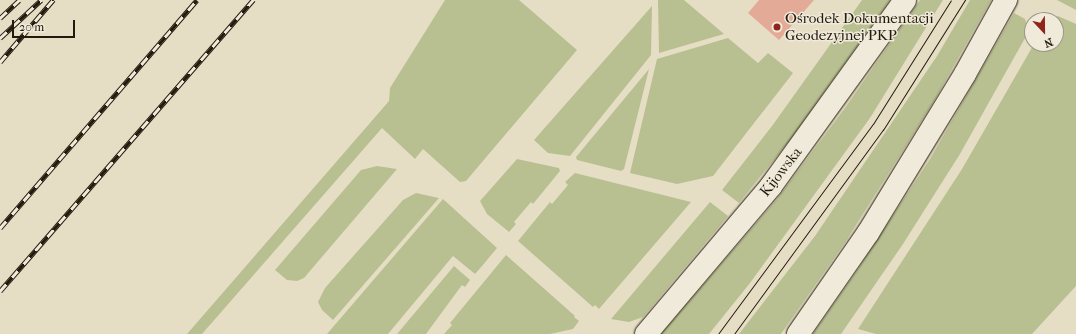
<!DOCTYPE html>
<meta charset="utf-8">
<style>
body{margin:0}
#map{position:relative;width:1076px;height:334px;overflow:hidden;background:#e6dec4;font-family:"IM FELL French Canon",serif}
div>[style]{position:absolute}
.green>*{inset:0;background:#b8c092}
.building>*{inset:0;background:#e2aa97}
.roads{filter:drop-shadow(0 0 1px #23190d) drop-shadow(0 0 1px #23190d)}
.secondary>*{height:22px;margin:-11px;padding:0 11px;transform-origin:11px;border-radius:11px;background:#efead9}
.tram>*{height:1px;margin:-0.5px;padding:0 0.5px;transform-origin:0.5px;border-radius:0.5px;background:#23190d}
.rail>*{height:4.5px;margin-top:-2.25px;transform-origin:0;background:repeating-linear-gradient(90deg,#efead9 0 9px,#23190d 0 18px);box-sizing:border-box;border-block:1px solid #23190d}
.dots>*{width:11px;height:11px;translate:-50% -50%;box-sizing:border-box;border:2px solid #efead9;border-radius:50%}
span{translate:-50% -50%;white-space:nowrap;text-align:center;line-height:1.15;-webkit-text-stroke:3px #efead9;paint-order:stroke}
.poi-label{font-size:15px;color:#23190d}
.left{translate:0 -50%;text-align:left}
.street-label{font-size:15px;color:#23190d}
.north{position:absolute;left:1024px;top:12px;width:40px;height:40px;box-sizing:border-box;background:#efead9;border:1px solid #9d9687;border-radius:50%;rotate:158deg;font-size:11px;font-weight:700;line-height:16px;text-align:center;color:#23190d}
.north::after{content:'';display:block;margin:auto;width:14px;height:18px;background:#8f2418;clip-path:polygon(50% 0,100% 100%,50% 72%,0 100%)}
.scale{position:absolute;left:12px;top:20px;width:63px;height:18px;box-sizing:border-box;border:2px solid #23190d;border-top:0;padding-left:5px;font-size:12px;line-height:14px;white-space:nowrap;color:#23190d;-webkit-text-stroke:3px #efead9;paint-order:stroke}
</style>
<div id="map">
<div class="green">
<div style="clip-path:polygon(445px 0,519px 0,577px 50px,466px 181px,460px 182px,423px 149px,415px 159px,382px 128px,202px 334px,187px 334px,389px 101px,390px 88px)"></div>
<div style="clip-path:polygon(658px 0,684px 0,724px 34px,659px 53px)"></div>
<div style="clip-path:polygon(862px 0,890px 0,790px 140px,739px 203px,722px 190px,772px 126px)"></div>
<div style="clip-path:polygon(920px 0,943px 0,870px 118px,750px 283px,709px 334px,661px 334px,777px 199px,845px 108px)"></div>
<div style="clip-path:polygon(970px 0,991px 0,934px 101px,846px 241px,781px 334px,739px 334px,815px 236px,937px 56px)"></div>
<div style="clip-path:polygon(1057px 0,1076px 0,1076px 10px)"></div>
<div style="clip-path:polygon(652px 6px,651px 55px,570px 156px,548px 153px,534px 140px)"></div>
<div style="clip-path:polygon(1014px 13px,1025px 19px,1029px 31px,960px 154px,903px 244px,841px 334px,813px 334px,856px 272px,930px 159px)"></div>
<div style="clip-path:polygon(1058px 16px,1076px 24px,1076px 286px,1032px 334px,876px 334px,858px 329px,962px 169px,1034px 44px,1056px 44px,1056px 20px,1047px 20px)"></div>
<div style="clip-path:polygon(728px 38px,758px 63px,768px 53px,793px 73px,713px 176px,677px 184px,630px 173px,657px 59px)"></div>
<div style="clip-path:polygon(649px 69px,624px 169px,621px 171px,577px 160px,576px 157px)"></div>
<div style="clip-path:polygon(517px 159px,559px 168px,560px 171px,533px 204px,531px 202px,514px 222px,516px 224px,509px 232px,487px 214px,480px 201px)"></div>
<div style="clip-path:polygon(377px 166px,397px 169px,304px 278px,297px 281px,287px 280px,275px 270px,361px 170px)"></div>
<div style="clip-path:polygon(575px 173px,691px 202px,599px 309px,595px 305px,593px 307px,518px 241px,550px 202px,552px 204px,568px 185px,565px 182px)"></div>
<div style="clip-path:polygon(416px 193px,439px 198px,333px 320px,322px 310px,318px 302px,325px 288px,403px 200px)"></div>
<div style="clip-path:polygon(443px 199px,497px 248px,482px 266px,475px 274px,453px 256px,388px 334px,327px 334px)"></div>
<div style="clip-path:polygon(710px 202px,728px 216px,643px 317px,629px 322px,611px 319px)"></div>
<div style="clip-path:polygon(506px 255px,575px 316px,574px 317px,579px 321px,573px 329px,550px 334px,444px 334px,452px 325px,450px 323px)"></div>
<div style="clip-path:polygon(454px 266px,470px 280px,465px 287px,462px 285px,426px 334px,397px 334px)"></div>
</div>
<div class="building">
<div style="clip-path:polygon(759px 0,814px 0,779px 40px,748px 13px)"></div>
</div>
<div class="roads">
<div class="secondary">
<div style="left:646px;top:334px;width:194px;rotate:-49.8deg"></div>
<div style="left:771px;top:186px;width:229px;rotate:-54.2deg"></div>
<div style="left:798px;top:334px;width:123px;rotate:-55.3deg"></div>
<div style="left:868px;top:233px;width:186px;rotate:-58.6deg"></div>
<div style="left:965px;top:74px;width:85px;rotate:-61deg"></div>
</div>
</div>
<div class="tram">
<div style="left:718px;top:334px;width:261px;rotate:-53.6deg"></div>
<div style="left:873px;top:124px;width:146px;rotate:-57.8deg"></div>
<div style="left:734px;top:334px;width:253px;rotate:-53.9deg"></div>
<div style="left:883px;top:130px;width:154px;rotate:-57.8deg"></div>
</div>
<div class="rail">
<div style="left:0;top:18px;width:26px;rotate:-43deg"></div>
<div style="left:0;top:38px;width:56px;rotate:-42.8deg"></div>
<div style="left:0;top:62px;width:82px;rotate:-49.5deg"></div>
<div style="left:0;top:228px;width:301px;rotate:-49.2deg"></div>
<div style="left:0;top:291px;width:386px;rotate:-49deg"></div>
</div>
<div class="dots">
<div style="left:777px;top:27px;background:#8f2418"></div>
</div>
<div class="poi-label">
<span class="left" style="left:785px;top:27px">Ośrodek Dokumentacji<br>Geodezyjnej PKP</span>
</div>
<div class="street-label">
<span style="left:781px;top:172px;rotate:-52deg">Kijowska</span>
</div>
<div class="north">N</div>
<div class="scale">20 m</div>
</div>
